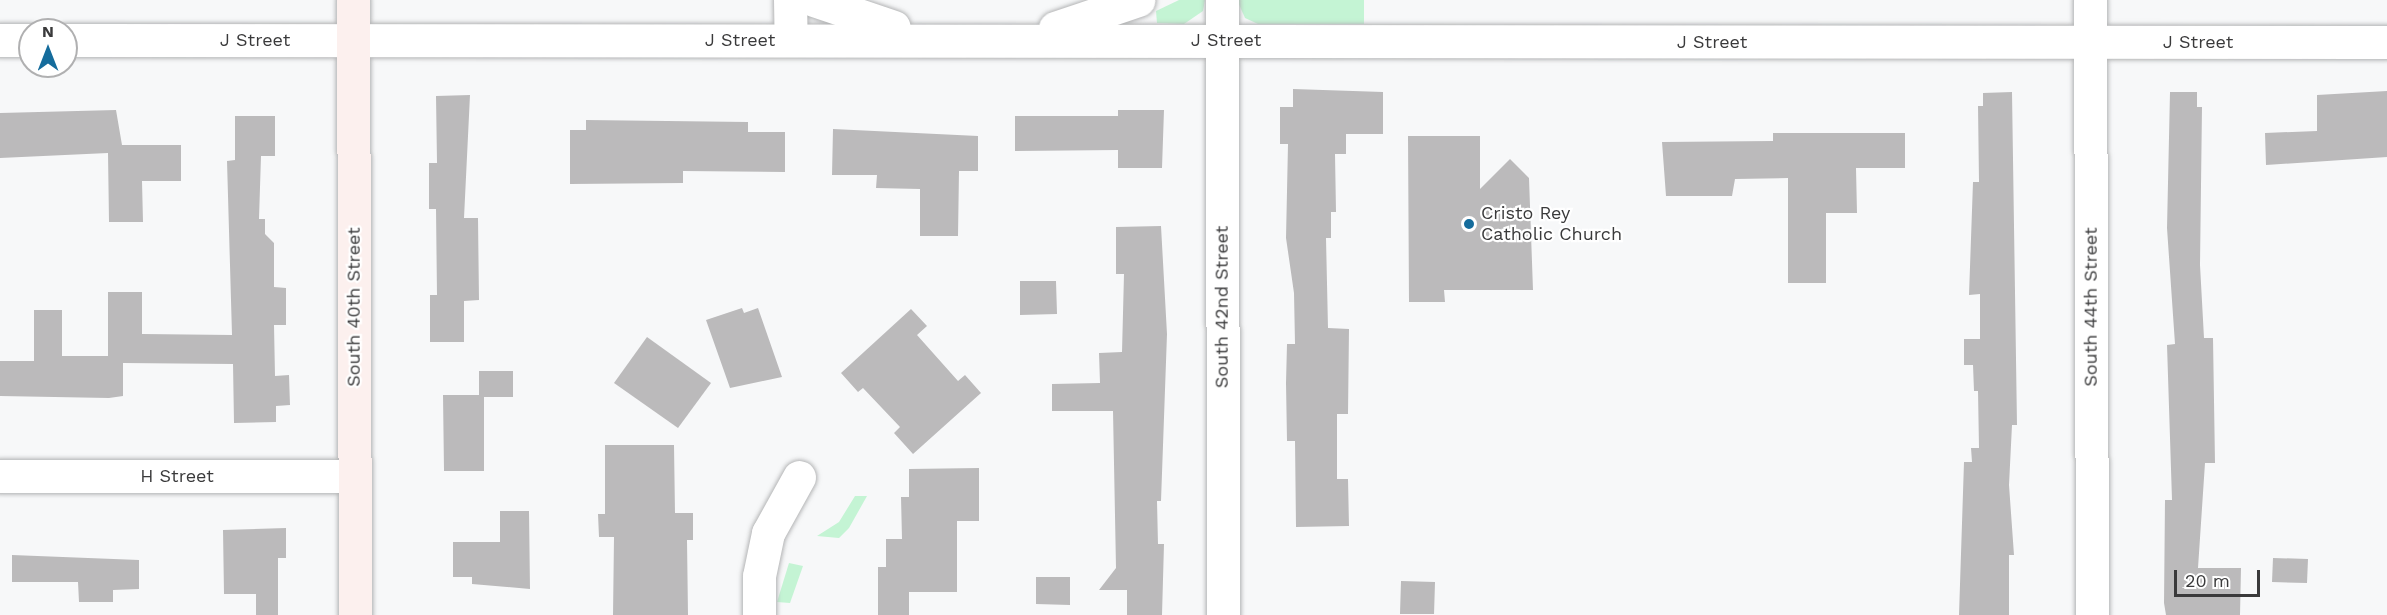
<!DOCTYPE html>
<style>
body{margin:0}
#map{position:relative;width:2387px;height:615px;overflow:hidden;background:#f7f8f9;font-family:"Work Sans",sans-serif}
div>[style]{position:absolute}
.green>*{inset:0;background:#c4f4d4}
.building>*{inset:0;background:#bbbabb}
.roads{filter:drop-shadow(0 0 2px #b4b5b6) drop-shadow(0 0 2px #b4b5b6)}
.street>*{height:33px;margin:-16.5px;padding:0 16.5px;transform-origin:16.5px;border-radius:16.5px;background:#fff}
.secondary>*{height:33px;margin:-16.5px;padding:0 16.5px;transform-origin:16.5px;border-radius:16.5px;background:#fcf0ee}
.dots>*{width:16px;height:16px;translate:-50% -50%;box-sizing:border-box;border:3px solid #fff;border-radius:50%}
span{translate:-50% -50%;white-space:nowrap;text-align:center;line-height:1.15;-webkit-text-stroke:4.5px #fff;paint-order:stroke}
.street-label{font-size:18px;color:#3a3a3b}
.poi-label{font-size:18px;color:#3a3a3b}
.left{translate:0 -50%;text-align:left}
.north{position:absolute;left:18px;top:18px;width:60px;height:60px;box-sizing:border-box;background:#fff;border:2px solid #b0b0b1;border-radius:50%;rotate:0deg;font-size:16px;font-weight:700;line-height:24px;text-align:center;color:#3a3a3b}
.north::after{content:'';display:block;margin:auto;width:21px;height:27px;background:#156c9c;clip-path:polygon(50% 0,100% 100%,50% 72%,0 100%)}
.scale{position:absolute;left:2174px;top:570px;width:86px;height:27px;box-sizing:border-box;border:3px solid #3a3a3b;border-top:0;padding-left:8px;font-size:18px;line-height:21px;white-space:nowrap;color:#3a3a3b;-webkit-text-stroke:4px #fff;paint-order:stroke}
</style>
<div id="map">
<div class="green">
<div style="clip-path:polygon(1179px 0,1205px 0,1203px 11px,1184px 24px,1157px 23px,1156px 11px)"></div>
<div style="clip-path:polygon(1237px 0,1364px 0,1364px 24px,1258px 24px,1245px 18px)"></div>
<div style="clip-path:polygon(855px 496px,867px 496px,849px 528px,839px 538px,817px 536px,839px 522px)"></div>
<div style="clip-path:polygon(789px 563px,803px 566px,790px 603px,777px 602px)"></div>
</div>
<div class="building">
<div style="clip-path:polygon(1293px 89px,1383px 92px,1383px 134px,1346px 134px,1346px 154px,1335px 154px,1336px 212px,1331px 212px,1331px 238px,1326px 238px,1328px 328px,1349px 329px,1348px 414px,1337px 414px,1337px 479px,1348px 479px,1349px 526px,1296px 527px,1295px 441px,1287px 441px,1286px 383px,1287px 344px,1295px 344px,1294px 293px,1286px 238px,1288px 144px,1280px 144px,1280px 107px,1293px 107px)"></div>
<div style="clip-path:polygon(2387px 91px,2387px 157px,2266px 165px,2265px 133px,2317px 131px,2317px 95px)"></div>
<div style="clip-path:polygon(2012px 92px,2017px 425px,2012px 425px,2009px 485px,2014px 555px,2009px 555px,2009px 615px,1959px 615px,1964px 462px,1972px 462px,1971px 448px,1979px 448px,1978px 391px,1974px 391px,1973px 365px,1964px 365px,1964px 339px,1980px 339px,1980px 294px,1969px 295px,1973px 182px,1979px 182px,1978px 106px,1983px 106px,1983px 93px)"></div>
<div style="clip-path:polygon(2170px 92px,2197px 92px,2197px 107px,2202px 107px,2200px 265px,2204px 338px,2213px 338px,2215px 463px,2205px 463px,2198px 568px,2241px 568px,2240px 615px,2166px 615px,2164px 603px,2165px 500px,2172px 500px,2167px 345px,2175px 344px,2167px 228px)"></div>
<div style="clip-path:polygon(470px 95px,464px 218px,478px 218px,479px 300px,464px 301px,464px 342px,430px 342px,430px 295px,437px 295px,436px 209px,429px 209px,429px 163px,437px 163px,436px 96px)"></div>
<div style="clip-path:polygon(116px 110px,122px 145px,181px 145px,181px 181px,142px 181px,143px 222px,109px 222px,108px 153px,0 158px,0 113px)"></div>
<div style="clip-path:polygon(1118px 110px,1164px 110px,1162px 168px,1118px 168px,1118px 150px,1015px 151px,1015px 116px,1118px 116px)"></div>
<div style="clip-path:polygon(235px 116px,275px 116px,275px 156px,261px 156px,259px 219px,265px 219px,265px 234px,274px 243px,274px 287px,286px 288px,286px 325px,274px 325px,275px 376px,289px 375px,290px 405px,276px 406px,276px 422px,234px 423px,233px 364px,123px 363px,123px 396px,109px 398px,0 396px,0 361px,34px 361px,34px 310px,62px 310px,62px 356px,108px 356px,108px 292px,142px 292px,142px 334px,232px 335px,227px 161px,235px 160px)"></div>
<div style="clip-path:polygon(586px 120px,748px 122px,748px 132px,785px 132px,785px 172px,683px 171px,683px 183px,570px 184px,570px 130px,586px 130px)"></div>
<div style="clip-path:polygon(833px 129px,978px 136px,978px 171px,959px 171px,958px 236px,920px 236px,920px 189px,876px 188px,877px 175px,832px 175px)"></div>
<div style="clip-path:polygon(1773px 133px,1905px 133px,1905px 168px,1856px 168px,1857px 213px,1826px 213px,1826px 283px,1788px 283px,1788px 178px,1735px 179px,1732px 196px,1666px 196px,1662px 142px,1773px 141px)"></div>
<div style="clip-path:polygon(1408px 136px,1480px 136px,1480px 189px,1510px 159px,1529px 178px,1533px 290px,1444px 290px,1445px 302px,1409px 302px)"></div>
<div style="clip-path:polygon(1161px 226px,1167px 334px,1161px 501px,1157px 501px,1158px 544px,1164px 544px,1162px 615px,1127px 615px,1127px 590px,1099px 590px,1116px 568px,1113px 411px,1052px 411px,1052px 384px,1100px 383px,1099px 353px,1122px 352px,1124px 274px,1116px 274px,1116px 227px)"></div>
<div style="clip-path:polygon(1020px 281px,1056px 281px,1057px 314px,1020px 315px)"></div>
<div style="clip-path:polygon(742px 308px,744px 313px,758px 308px,782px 377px,730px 388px,706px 320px)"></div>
<div style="clip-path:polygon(911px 309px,927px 326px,917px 335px,958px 381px,965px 375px,981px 393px,913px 454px,894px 433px,900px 427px,863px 388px,858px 392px,841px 373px)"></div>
<div style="clip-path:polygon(647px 337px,711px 383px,678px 428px,614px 383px)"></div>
<div style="clip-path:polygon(479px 371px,513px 371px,513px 397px,484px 397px,484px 471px,444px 471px,443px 395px,479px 395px)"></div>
<div style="clip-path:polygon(605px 445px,674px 445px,675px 513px,693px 513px,693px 540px,687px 540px,688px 615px,613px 615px,614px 537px,599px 537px,598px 514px,605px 514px)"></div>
<div style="clip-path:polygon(979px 468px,979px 521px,957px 521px,957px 592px,909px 592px,909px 615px,878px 615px,878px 567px,886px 567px,886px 539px,902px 539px,901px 497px,909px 497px,909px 469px)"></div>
<div style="clip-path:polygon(500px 511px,529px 511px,530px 589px,472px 584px,472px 577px,453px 577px,453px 542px,500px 542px)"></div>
<div style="clip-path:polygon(286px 528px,286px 558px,278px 558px,278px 615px,256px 615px,256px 594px,224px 594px,223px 530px)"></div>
<div style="clip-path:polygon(12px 555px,139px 560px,139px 589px,113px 590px,113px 602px,79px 602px,78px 582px,12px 582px)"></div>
<div style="clip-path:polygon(2273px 558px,2308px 559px,2307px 583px,2272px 582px)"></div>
<div style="clip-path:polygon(1036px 577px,1070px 577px,1070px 605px,1036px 604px)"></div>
<div style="clip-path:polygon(1401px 581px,1435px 582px,1434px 614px,1400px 614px)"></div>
</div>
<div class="roads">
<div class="street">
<div style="left:790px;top:0;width:39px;rotate:89deg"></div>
<div style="left:814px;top:0;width:84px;rotate:18.6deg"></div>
<div style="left:1222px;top:0;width:615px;rotate:89.91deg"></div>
<div style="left:2090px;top:0;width:615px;rotate:89.81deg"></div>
<div style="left:1055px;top:28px;width:88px;rotate:-18.6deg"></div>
<div style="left:0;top:40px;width:30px"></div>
<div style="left:66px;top:40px;width:2321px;rotate:0.05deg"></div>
<div style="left:0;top:476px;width:355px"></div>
<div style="left:759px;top:615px;width:39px;rotate:-90deg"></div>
<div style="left:759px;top:576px;width:44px;rotate:-78.2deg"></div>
<div style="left:768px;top:533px;width:64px;rotate:-61deg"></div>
</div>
<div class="secondary">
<div style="left:353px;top:0;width:615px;rotate:89.81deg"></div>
</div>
</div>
<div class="dots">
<div style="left:1469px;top:224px;background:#156c9c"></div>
</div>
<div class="street-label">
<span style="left:255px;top:40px">J Street</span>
<span style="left:740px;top:40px">J Street</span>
<span style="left:1226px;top:40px">J Street</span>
<span style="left:1712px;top:42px">J Street</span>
<span style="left:2198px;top:42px">J Street</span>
<span style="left:354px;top:307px;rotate:-90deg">South 40th Street</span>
<span style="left:1222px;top:307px;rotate:-90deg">South 42nd Street</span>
<span style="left:2091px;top:307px;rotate:-90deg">South 44th Street</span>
<span style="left:177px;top:476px">H Street</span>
</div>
<div class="poi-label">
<span class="left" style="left:1481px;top:224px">Cristo Rey<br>Catholic Church</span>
</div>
<div class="north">N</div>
<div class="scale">20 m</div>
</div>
